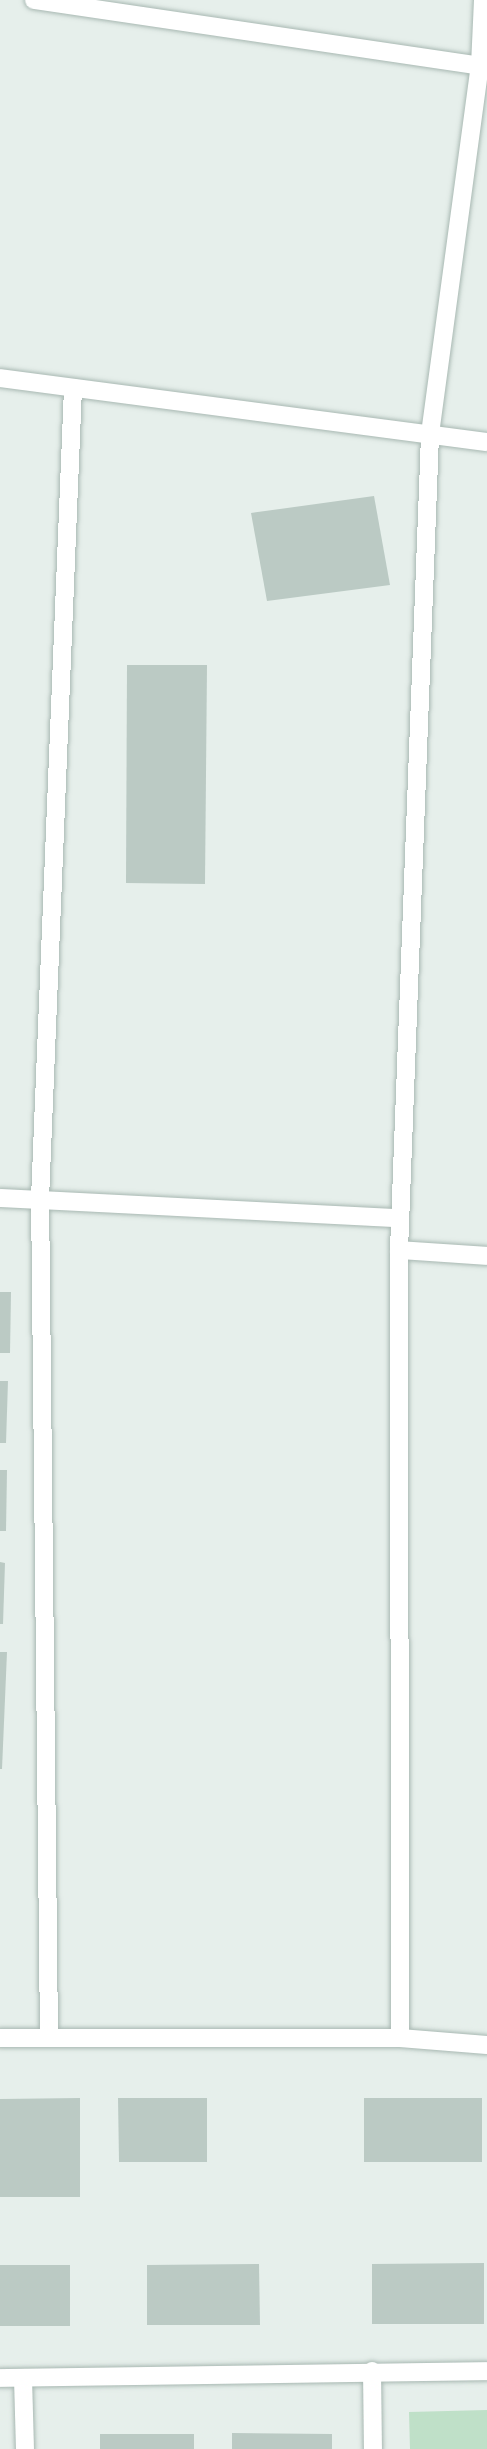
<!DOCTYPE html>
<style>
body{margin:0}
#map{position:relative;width:487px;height:2449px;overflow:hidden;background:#e6efeb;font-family:"Work Sans",sans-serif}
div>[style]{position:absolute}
.green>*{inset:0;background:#bfe0c8}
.building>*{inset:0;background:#bbcac4}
.roads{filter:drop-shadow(0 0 2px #a8b8b2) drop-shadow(0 0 2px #a8b8b2)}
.street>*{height:18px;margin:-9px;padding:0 9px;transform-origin:9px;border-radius:9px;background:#fff}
.secondary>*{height:18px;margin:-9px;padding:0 9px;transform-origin:9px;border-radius:9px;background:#fff}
span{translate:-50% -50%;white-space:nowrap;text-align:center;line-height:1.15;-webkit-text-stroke:5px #f7fbf9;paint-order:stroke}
</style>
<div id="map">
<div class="green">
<div style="clip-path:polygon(487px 2410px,487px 2449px,410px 2449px,409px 2412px)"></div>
</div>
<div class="building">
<div style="clip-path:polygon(374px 496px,390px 585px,267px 601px,251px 513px)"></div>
<div style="clip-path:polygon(127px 665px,207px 665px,205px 884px,126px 883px)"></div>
<div style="clip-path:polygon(0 1292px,11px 1292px,10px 1353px,0 1353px)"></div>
<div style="clip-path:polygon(0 1381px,8px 1381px,6px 1443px,0 1443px)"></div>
<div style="clip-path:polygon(0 1470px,7px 1470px,6px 1531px,0 1531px)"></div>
<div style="clip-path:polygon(0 1562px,5px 1563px,3px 1624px,0 1624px)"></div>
<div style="clip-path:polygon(0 1652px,7px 1652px,2px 1769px,0 1769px)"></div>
<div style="clip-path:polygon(80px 2098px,80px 2197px,0 2197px,0 2099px)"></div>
<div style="clip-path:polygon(118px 2098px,207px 2098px,207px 2162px,119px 2162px)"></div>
<div style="clip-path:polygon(364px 2098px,482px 2098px,482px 2162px,364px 2162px)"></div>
<div style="clip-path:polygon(484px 2263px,484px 2324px,372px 2324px,372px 2264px)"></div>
<div style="clip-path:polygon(259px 2264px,260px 2325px,147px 2325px,147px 2265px)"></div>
<div style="clip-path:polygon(0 2265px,70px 2265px,70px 2326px,0 2326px)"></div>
<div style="clip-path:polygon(232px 2433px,332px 2434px,332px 2449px,232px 2449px)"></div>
<div style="clip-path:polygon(100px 2434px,194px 2434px,194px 2449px,100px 2449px)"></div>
</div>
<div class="roads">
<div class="street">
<div style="left:0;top:378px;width:491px;rotate:7.5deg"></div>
<div style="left:0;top:1198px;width:400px;rotate:2.9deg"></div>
<div style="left:399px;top:1250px;width:88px;rotate:3.9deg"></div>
<div style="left:0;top:2038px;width:400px"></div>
<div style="left:400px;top:2038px;width:87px;rotate:4.6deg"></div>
<div style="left:49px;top:2038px;width:839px;rotate:-90.61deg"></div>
<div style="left:40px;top:1199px;width:812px;rotate:-87.67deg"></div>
<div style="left:400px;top:2038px;width:788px;rotate:-90.07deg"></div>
<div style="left:399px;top:1250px;width:817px;rotate:-87.82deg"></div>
<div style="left:430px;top:434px;width:371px;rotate:-82.3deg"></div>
<div style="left:480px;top:66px;width:66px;rotate:-87.4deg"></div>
<div style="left:372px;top:2371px;width:78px;rotate:89.3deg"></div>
<div style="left:0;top:2378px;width:487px;rotate:-0.8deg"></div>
<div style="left:23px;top:2378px;width:71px;rotate:88.4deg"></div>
</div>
<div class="secondary">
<div style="left:34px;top:0;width:458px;rotate:8.4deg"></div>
</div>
</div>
</div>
